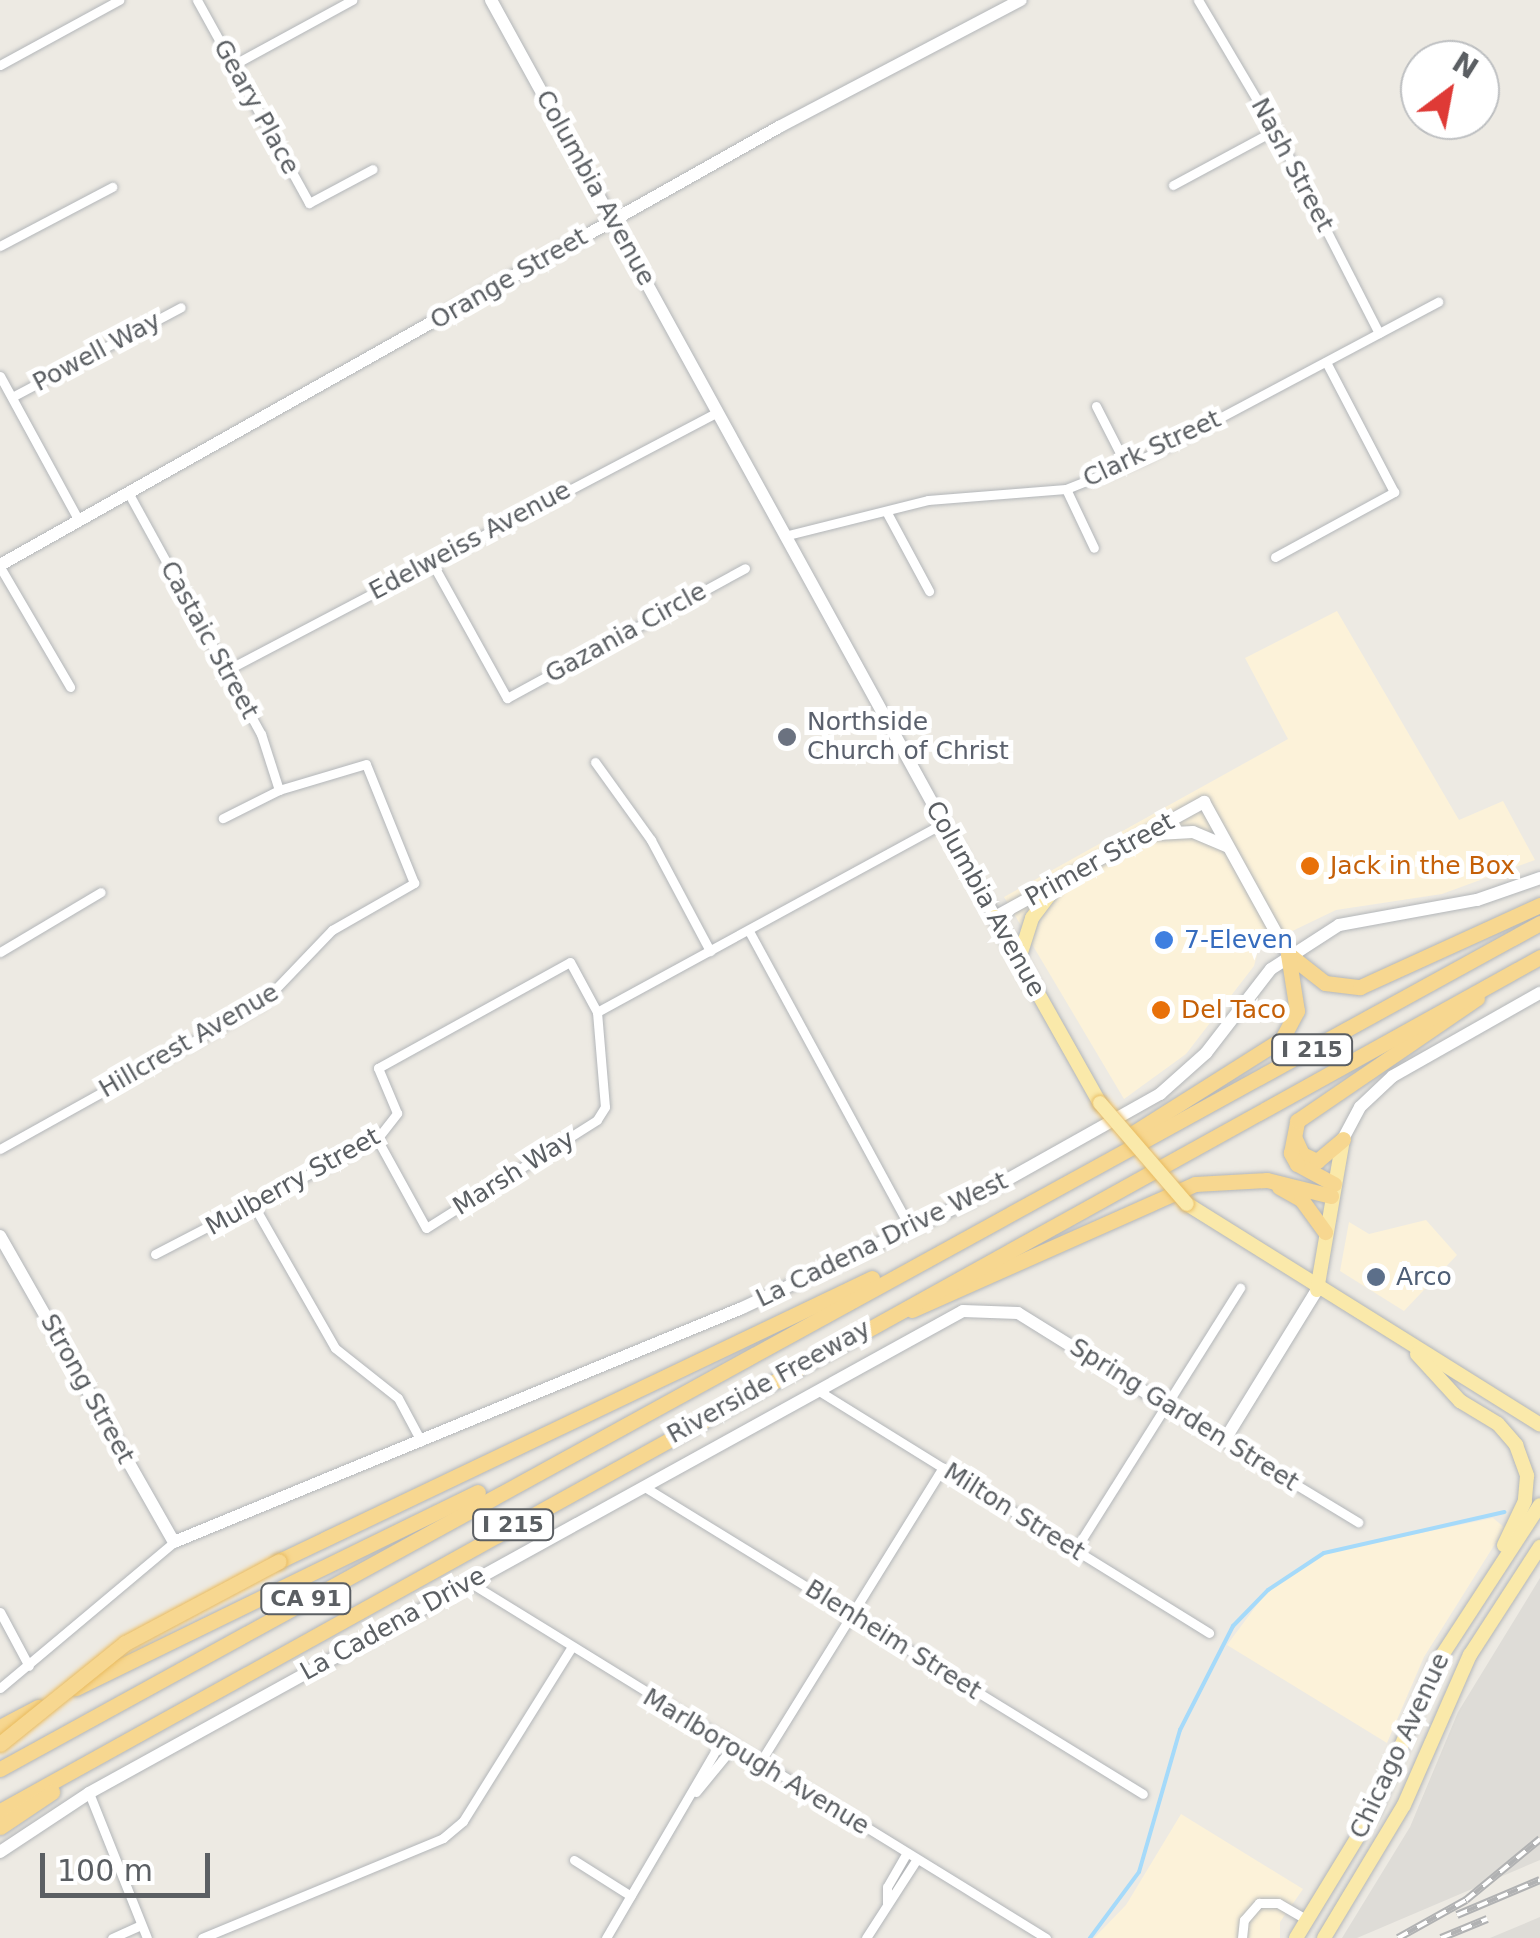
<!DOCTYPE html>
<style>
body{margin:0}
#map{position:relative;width:1540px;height:1938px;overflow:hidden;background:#edeae3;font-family:"DejaVu Sans",sans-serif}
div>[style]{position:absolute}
.commercial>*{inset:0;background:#fcf2d9}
.industrial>*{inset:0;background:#dedcd7}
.stream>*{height:4px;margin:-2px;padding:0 2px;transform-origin:2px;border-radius:2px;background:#a5dafa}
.roads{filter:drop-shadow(0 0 2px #b3b6b9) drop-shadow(0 0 2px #b3b6b9)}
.street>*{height:9px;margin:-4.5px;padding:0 4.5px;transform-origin:4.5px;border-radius:4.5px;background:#fff}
.secondary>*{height:12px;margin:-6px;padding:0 6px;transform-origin:6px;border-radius:6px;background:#fff}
.primary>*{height:14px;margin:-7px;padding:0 7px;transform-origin:7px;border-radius:7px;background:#fae9aa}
.highway>*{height:15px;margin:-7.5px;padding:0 7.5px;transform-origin:7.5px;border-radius:7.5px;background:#f7d790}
.rail>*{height:8px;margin-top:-4px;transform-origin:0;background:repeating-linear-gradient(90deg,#fff 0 11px,#b1b2b3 0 22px);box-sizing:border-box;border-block:2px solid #b1b2b3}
.bridges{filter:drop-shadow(0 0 2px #e9bb5f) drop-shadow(0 0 2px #e9bb5f)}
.primary-bridge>*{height:14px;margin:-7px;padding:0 7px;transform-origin:7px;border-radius:7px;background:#fae9aa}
.highway-bridge>*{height:15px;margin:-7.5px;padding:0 7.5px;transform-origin:7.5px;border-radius:7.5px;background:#f7d790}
.dots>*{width:28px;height:28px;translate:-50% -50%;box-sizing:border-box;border:5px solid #fff;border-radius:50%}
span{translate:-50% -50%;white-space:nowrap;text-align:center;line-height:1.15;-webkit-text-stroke:10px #fff;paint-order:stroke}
.shield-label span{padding:2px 8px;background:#fff;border:2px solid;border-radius:8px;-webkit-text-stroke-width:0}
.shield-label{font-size:22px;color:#5b5f63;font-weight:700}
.street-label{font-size:25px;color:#5b5f63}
.worship-label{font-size:25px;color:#5b616d}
.left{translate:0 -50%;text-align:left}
.food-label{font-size:25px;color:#c56008}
.shop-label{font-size:25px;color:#366cbe}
.service-label{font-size:25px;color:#4e5e75}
.north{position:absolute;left:1400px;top:40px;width:100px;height:100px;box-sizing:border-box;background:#fff;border:2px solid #bdbfc1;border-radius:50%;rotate:32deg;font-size:28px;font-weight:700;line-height:40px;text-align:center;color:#5b5f63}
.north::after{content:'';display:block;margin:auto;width:35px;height:45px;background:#df3a36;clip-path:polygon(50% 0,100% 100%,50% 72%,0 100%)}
.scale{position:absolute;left:40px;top:1853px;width:170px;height:45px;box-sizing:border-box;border:5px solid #5b5f63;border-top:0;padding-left:12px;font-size:30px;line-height:35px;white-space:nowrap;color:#5b5f63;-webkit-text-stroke:8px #fff;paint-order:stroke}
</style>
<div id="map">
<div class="commercial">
<div style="clip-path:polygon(1337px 611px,1459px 820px,1503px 801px,1535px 860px,1442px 894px,1336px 910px,1259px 947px,1254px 966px,1186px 1054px,1124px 1099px,1004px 897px,1288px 739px,1245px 658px)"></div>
<div style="clip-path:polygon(1426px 1220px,1457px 1255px,1404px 1311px,1340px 1271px,1349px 1222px,1369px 1234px)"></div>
<div style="clip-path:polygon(1493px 1518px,1505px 1528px,1424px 1657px,1387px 1743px,1227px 1645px,1268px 1590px,1324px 1553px)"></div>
<div style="clip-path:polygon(1181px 1814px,1303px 1889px,1280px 1922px,1280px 1938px,1094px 1938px,1126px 1905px)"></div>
</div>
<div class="industrial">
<div style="clip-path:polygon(1540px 1578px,1540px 1860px,1357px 1938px,1342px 1938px,1410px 1827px,1458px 1712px)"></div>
<div style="clip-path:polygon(1540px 1917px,1540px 1938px,1490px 1938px)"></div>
</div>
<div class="stream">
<div style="left:1090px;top:1938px;width:82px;rotate:-53.4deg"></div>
<div style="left:1139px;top:1872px;width:148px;rotate:-73.9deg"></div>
<div style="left:1180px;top:1730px;width:117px;rotate:-63deg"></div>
<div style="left:1233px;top:1626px;width:50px;rotate:-45.8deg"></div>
<div style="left:1268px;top:1590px;width:67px;rotate:-33.5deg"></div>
<div style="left:1324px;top:1553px;width:185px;rotate:-12.8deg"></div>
</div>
<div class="roads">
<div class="street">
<div style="left:197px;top:0;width:232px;rotate:61.1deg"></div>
<div style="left:309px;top:203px;width:72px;rotate:-28deg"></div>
<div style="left:1198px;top:0;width:151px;rotate:59.4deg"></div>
<div style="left:1275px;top:130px;width:228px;rotate:62.9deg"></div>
<div style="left:0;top:65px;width:136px;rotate:-28.6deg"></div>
<div style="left:233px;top:65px;width:136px;rotate:-28.6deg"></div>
<div style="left:1173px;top:185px;width:116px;rotate:-28.3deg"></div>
<div style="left:0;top:246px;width:127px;rotate:-27.8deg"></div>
<div style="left:0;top:376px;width:165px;rotate:61.4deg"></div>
<div style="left:12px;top:397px;width:191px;rotate:-28deg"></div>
<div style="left:1096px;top:406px;width:66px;rotate:63deg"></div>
<div style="left:1066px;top:489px;width:65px;rotate:64.6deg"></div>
<div style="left:129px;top:494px;width:274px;rotate:61.2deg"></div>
<div style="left:261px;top:734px;width:59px;rotate:72.2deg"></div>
<div style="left:886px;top:511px;width:91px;rotate:61.7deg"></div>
<div style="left:784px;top:536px;width:148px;rotate:-14deg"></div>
<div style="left:928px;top:500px;width:138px;rotate:-4.6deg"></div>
<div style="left:1066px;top:489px;width:86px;rotate:-21.8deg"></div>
<div style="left:1146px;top:457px;width:331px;rotate:-28deg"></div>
<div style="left:1275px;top:557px;width:136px;rotate:-28.6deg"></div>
<div style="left:1394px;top:492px;width:147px;rotate:-117.6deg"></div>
<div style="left:431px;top:561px;width:157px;rotate:61deg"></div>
<div style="left:507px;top:698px;width:271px;rotate:-28.6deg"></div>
<div style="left:0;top:567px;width:139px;rotate:59.7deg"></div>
<div style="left:227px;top:670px;width:550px;rotate:-27.73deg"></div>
<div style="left:595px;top:762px;width:96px;rotate:54.3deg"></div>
<div style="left:651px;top:840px;width:126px;rotate:62deg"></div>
<div style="left:749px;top:931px;width:339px;rotate:61.5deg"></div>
<div style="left:0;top:952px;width:117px;rotate:-30.7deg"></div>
<div style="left:597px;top:1012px;width:394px;rotate:-28.6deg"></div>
<div style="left:0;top:1149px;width:299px;rotate:-29.1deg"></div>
<div style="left:261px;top:1004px;width:103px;rotate:-46.2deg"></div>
<div style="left:332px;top:930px;width:95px;rotate:-29.8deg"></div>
<div style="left:414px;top:883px;width:128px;rotate:-112deg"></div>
<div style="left:366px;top:764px;width:91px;rotate:163.4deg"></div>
<div style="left:279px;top:790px;width:63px;rotate:153.4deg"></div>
<div style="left:254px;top:1206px;width:163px;rotate:60.3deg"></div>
<div style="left:335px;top:1348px;width:80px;rotate:38.4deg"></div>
<div style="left:398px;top:1398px;width:49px;rotate:61.9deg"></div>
<div style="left:155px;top:1254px;width:250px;rotate:-27.4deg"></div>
<div style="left:377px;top:1139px;width:33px;rotate:-52deg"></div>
<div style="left:397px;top:1113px;width:49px;rotate:-112.9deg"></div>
<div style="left:378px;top:1068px;width:219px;rotate:-28.9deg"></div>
<div style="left:570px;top:962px;width:57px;rotate:61.6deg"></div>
<div style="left:597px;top:1012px;width:95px;rotate:85.2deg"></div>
<div style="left:605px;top:1107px;width:15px;rotate:122deg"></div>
<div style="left:597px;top:1120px;width:202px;rotate:147.7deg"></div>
<div style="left:426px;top:1228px;width:102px;rotate:-118.8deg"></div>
<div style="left:819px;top:1391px;width:459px;rotate:31.8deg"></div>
<div style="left:1224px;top:1441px;width:157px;rotate:31.2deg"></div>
<div style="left:643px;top:1486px;width:587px;rotate:31.63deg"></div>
<div style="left:1075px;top:1550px;width:310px;rotate:-57.8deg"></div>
<div style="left:469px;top:1582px;width:678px;rotate:31.67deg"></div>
<div style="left:0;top:1612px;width:61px;rotate:61.8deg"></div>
<div style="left:0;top:1688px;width:227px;rotate:-40deg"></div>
<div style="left:759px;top:1764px;width:349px;rotate:-58.2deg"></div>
<div style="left:696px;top:1792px;width:57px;rotate:-50.7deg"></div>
<div style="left:89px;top:1793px;width:156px;rotate:68.2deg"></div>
<div style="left:574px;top:1860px;width:67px;rotate:32.3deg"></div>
<div style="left:887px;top:1903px;width:16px;rotate:-90deg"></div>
<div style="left:887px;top:1887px;width:39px;rotate:-60deg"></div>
<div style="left:112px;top:1938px;width:32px;rotate:-24deg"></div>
<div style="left:202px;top:1938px;width:261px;rotate:-22.5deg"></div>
<div style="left:443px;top:1838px;width:26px;rotate:-40deg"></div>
<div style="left:463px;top:1821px;width:204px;rotate:-58deg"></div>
<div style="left:606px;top:1938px;width:228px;rotate:-59.7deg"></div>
<div style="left:866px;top:1938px;width:94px;rotate:-57.2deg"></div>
<div style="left:1242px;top:1938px;width:18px;rotate:-84deg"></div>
<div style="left:1244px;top:1920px;width:23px;rotate:-49deg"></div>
<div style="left:1259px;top:1903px;width:19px"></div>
<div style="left:1278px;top:1903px;width:34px;rotate:30deg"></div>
</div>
<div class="secondary">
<div style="left:491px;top:0;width:1046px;rotate:61.21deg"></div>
<div style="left:995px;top:917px;width:239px;rotate:-28.8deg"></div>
<div style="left:1204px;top:802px;width:174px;rotate:61.1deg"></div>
<div style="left:0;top:565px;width:894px;rotate:-29.35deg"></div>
<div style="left:779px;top:127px;width:273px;rotate:-27.7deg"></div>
<div style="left:1157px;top:834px;width:36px;rotate:-3deg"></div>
<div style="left:1193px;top:832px;width:38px;rotate:23deg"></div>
<div style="left:1343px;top:1139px;width:36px;rotate:-62deg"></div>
<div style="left:1360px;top:1107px;width:45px;rotate:-43.2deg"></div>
<div style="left:1393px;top:1076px;width:169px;rotate:-29.5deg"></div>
<div style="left:0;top:1236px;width:352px;rotate:60.4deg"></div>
<div style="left:174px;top:1542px;width:614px;rotate:-22.39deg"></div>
<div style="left:742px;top:1308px;width:253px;rotate:-25.2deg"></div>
<div style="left:971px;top:1200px;width:217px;rotate:-29.3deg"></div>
<div style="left:1160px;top:1094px;width:62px;rotate:-41.7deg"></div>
<div style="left:1206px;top:1053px;width:106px;rotate:-52.3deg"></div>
<div style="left:1271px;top:969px;width:81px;rotate:-32.9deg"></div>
<div style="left:1339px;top:925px;width:140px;rotate:-10.3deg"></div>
<div style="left:1477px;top:900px;width:67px;rotate:-19.2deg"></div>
<div style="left:0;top:1852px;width:107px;rotate:-33.5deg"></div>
<div style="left:89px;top:1793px;width:998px;rotate:-28.88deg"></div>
<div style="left:963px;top:1311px;width:55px;rotate:2.1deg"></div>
<div style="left:1018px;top:1313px;width:243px;rotate:31.9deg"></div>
<div style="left:1224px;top:1441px;width:177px;rotate:-58.4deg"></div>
</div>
<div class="primary">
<div style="left:995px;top:917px;width:214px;rotate:60.6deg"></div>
<div style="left:1019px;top:959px;width:43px;rotate:-72.4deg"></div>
<div style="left:1032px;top:918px;width:41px;rotate:-52.9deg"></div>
<div style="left:1187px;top:1204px;width:416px;rotate:32deg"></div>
<div style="left:1317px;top:1290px;width:153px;rotate:-80.2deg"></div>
<div style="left:1417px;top:1354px;width:64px;rotate:47.5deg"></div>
<div style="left:1460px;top:1401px;width:44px;rotate:31.2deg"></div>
<div style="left:1498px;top:1424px;width:28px;rotate:49deg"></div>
<div style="left:1516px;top:1445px;width:33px;rotate:70deg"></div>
<div style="left:1527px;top:1476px;width:25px;rotate:95deg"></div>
<div style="left:1525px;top:1501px;width:49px;rotate:115.5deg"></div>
<div style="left:1296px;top:1938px;width:150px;rotate:-58.6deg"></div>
<div style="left:1374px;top:1810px;width:156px;rotate:-67deg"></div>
<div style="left:1435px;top:1666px;width:192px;rotate:-56.9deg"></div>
<div style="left:1324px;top:1938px;width:155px;rotate:-59deg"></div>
<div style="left:1404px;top:1805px;width:164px;rotate:-66.3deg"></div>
<div style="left:1470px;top:1655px;width:129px;rotate:-57.1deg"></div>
</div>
<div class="highway">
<div style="left:1288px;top:954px;width:47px;rotate:38.1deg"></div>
<div style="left:1325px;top:983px;width:35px;rotate:7deg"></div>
<div style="left:1360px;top:987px;width:198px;rotate:-24.5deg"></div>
<div style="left:1130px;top:1135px;width:180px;rotate:-32.3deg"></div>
<div style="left:1282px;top:1039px;width:32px;rotate:-62deg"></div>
<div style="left:1297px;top:1011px;width:58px;rotate:-99deg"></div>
<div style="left:1295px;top:1139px;width:17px;rotate:65deg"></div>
<div style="left:1302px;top:1154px;width:17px;rotate:25deg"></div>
<div style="left:1317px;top:1161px;width:34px;rotate:-40deg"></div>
<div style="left:1334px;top:1184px;width:42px;rotate:-151.6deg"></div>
<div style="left:1297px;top:1164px;width:13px;rotate:-119deg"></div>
<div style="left:1291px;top:1153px;width:33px;rotate:-79deg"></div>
<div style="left:1297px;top:1121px;width:218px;rotate:-34.3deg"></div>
<div style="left:1279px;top:1187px;width:25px;rotate:29deg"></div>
<div style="left:1301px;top:1199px;width:41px;rotate:54deg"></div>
<div style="left:912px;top:1310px;width:310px;rotate:-24deg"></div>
<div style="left:1195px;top:1184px;width:72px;rotate:-3.2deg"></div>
<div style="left:1267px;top:1180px;width:66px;rotate:14deg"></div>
<div style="left:279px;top:1561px;width:657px;rotate:-25.51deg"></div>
<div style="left:76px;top:1688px;width:447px;rotate:-26deg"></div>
<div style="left:0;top:1727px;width:43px;rotate:-27.8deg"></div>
<div style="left:0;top:1769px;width:1757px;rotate:-28.78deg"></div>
<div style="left:0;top:1811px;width:1761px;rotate:-29.01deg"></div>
<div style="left:0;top:1827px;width:63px;rotate:-33.9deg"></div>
</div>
</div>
<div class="rail">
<div style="left:1457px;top:1915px;width:90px;rotate:-22.9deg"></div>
<div style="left:1398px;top:1938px;width:78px;rotate:-29.2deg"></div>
<div style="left:1466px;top:1900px;width:96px;rotate:-39.5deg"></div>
<div style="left:1441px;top:1938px;width:50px;rotate:-22.4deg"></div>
</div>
<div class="bridges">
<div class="primary-bridge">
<div style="left:1100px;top:1103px;width:133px;rotate:49.3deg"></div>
</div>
<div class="highway-bridge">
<div style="left:0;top:1744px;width:161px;rotate:-38.9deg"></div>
<div style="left:125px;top:1643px;width:174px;rotate:-28deg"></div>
</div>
</div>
<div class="dots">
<div style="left:787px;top:737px;background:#6b7280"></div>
<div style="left:1310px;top:866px;background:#e8710a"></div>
<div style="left:1164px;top:940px;background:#3f7fe0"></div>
<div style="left:1161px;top:1010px;background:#e8710a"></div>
<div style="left:1376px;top:1277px;background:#5c6f8a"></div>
</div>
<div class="shield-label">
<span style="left:1312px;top:1050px">I 215</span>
<span style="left:513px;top:1525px">I 215</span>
<span style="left:306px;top:1599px">CA 91</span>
</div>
<div class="street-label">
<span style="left:256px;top:107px;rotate:61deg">Geary Place</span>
<span style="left:1292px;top:165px;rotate:62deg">Nash Street</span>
<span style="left:595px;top:188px;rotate:61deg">Columbia Avenue</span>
<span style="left:509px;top:279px;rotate:-30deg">Orange Street</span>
<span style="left:97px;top:352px;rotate:-28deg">Powell Way</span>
<span style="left:1152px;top:449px;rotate:-25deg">Clark Street</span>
<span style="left:470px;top:541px;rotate:-28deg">Edelweiss Avenue</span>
<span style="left:626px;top:633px;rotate:-29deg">Gazania Circle</span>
<span style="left:209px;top:640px;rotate:61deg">Castaic Street</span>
<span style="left:1100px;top:860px;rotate:-29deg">Primer Street</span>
<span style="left:985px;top:899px;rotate:61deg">Columbia Avenue</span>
<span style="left:189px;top:1041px;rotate:-30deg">Hillcrest Avenue</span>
<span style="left:514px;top:1173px;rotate:-32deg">Marsh Way</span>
<span style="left:293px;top:1182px;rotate:-29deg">Mulberry Street</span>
<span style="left:882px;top:1240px;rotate:-26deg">La Cadena Drive West</span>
<span style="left:769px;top:1382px;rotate:-29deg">Riverside Freeway</span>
<span style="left:87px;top:1389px;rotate:61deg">Strong Street</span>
<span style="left:1184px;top:1415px;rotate:32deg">Spring Garden Street</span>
<span style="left:1014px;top:1512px;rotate:32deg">Milton Street</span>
<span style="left:393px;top:1624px;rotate:-29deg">La Cadena Drive</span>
<span style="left:893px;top:1640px;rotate:32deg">Blenheim Street</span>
<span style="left:1400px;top:1746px;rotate:-65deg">Chicago Avenue</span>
<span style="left:756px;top:1762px;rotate:31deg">Marlborough Avenue</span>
</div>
<div class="worship-label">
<span class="left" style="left:807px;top:737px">Northside<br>Church of Christ</span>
</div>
<div class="food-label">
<span class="left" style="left:1330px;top:866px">Jack in the Box</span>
<span class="left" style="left:1181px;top:1010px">Del Taco</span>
</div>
<div class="shop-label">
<span class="left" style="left:1184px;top:940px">7-Eleven</span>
</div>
<div class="service-label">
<span class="left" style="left:1396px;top:1277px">Arco</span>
</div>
<div class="north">N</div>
<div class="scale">100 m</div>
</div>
